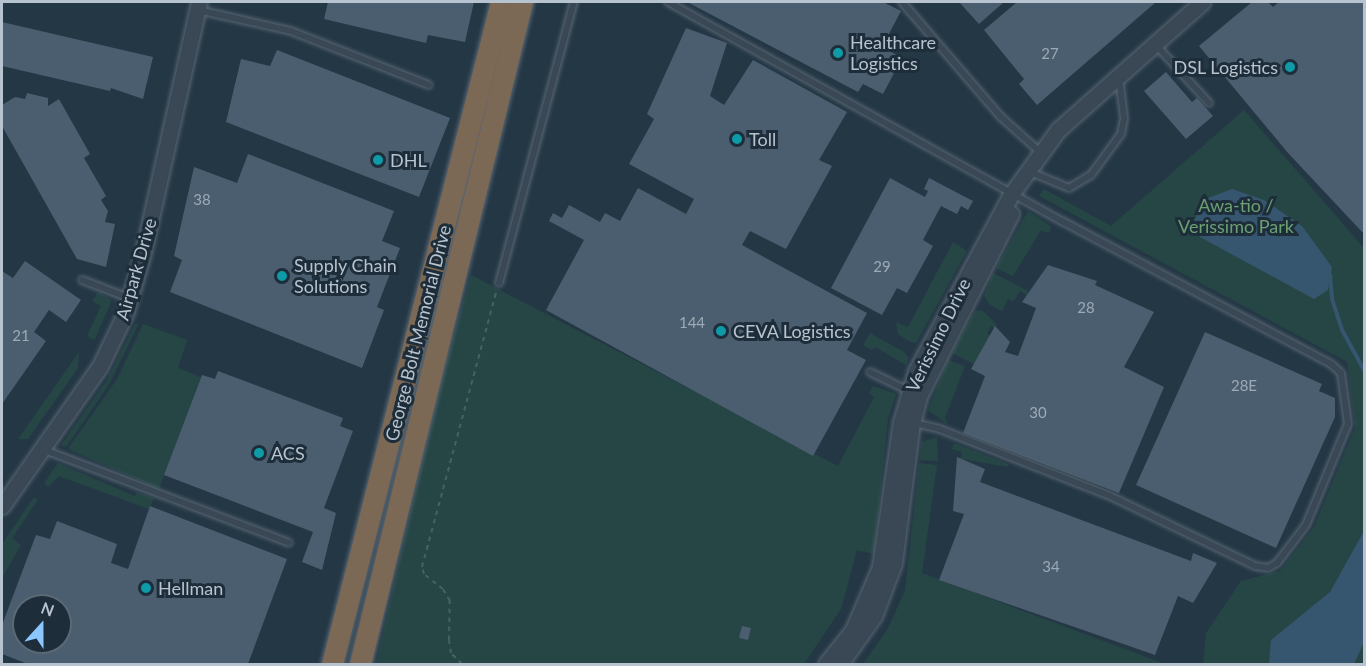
<!DOCTYPE html>
<style>
body{margin:0}
#map{position:relative;width:1366px;height:666px;overflow:hidden;background:#243745;font-family:Lato,sans-serif}
div>[style]{position:absolute}
.green>*{inset:0;background:#264646}
.water>*{inset:0;background:#36556e}
.stream>*{height:4px;margin:-2px;padding:0 2px;transform-origin:2px;border-radius:2px;background:#36556e}
.building>*{inset:0;background:#4b5e6f}
.path>*{height:2px;margin-top:-1px;transform-origin:0;background:repeating-linear-gradient(90deg,#456261 0 4.5px,transparent 0 9px)}
.roads{filter:drop-shadow(0 0 2px #586672) drop-shadow(0 0 2px #586672)}
.service>*{height:6px;margin:-3px;padding:0 3px;transform-origin:3px;border-radius:3px;background:#394854}
.tertiary>*{height:15px;margin:-7.5px;padding:0 7.5px;transform-origin:7.5px;border-radius:7.5px;background:#394854}
.motorway>*{height:21px;margin:-10.5px;padding:0 10.5px;transform-origin:10.5px;border-radius:10.5px;background:#7b6855}
.dots>*{width:16px;height:16px;translate:-50% -50%;box-sizing:border-box;border:3px solid #1e2d3a;border-radius:50%}
span{translate:-50% -50%;white-space:nowrap;text-align:center;line-height:1.15;-webkit-text-stroke:6px #1e2d3a;paint-order:stroke}
.number-label{font-size:15px;color:#9caab6}
.number-label span{-webkit-text-stroke-width:0}
.poi-label{font-size:18px;color:#b7c3ce}
.left{translate:0 -50%;text-align:left}
.right{translate:-100% -50%;text-align:right}
.park-label{font-size:18px;color:#6ba171}
.street-label{font-size:18px;color:#b7c3ce}
.frame{position:absolute;inset:0;border:3px solid #b7c3ce;pointer-events:none}
.north{position:absolute;left:12px;top:594px;width:60px;height:60px;box-sizing:border-box;background:#1e2d3a;border:2px solid #5b6975;border-radius:50%;rotate:21deg;font-size:16px;font-weight:700;line-height:24px;text-align:center;color:#b7c3ce}
.north::after{content:'';display:block;margin:auto;width:21px;height:27px;background:#8bc6ff;clip-path:polygon(50% 0,100% 100%,50% 72%,0 100%)}
</style>
<div id="map">
<div class="green">
<div style="clip-path:polygon(1244px 110px,1364px 248px,1364px 664px,1203px 664px,1206px 633px,1241px 581px,1280px 571px,1314px 527px,1355px 428px,1347px 362px,1039px 196px,1044px 189px,1111px 226px)"></div>
<div style="clip-path:polygon(1028px 211px,1052px 227px,1048px 233px,1041px 230px,1013px 276px,996px 268px)"></div>
<div style="clip-path:polygon(953px 242px,967px 251px,916px 343px,910px 342px,898px 334px,896px 322px,908px 327px)"></div>
<div style="clip-path:polygon(993px 273px,1028px 291px,1027px 295px,1020px 291px,1013px 302px,1008px 299px,1002px 311px,989px 304px,984px 296px)"></div>
<div style="clip-path:polygon(471px 275px,838px 466px,874px 397px,869px 393px,873px 386px,896px 394px,888px 419px,874px 554px,857px 550px,841px 609px,804px 664px,376px 664px,438px 390px)"></div>
<div style="clip-path:polygon(98px 292px,112px 300px,95px 339px,91px 339px,87px 336px,101px 306px,92px 301px)"></div>
<div style="clip-path:polygon(982px 310px,997px 325px,995px 330px,991px 325px,987px 334px,991px 336px,976px 365px,952px 353px,975px 311px)"></div>
<div style="clip-path:polygon(139px 323px,110px 383px,66px 447px,61px 445px,107px 380px,135px 324px)"></div>
<div style="clip-path:polygon(143px 324px,187px 340px,178px 368px,201px 377px,159px 489px,68px 449px,117px 379px)"></div>
<div style="clip-path:polygon(870px 333px,904px 352px,909px 358px,906px 365px,875px 347px,872px 350px,863px 345px)"></div>
<div style="clip-path:polygon(79px 352px,78px 368px,28px 439px,18px 439px)"></div>
<div style="clip-path:polygon(948px 360px,965px 366px,945px 418px,948px 425px,928px 410px)"></div>
<div style="clip-path:polygon(937px 437px,938px 461px,920px 460px,921px 442px)"></div>
<div style="clip-path:polygon(954px 443px,1008px 464px,1008px 467px,961px 459px,962px 452px,952px 449px)"></div>
<div style="clip-path:polygon(58px 463px,135px 496px,137px 492px,154px 498px,149px 509px,59px 476px,48px 487px,44px 483px)"></div>
<div style="clip-path:polygon(919px 463px,937px 465px,922px 573px,1165px 664px,863px 664px,887px 630px,905px 591px)"></div>
<div style="clip-path:polygon(34px 497px,38px 500px,12px 538px,21px 545px,2px 578px,2px 544px)"></div>
</div>
<div class="water">
<div style="clip-path:polygon(1232px 189px,1264px 200px,1302px 226px,1332px 267px,1328px 290px,1314px 299px,1198px 236px,1195px 219px,1203px 200px)"></div>
<div style="clip-path:polygon(1364px 531px,1364px 642px,1354px 664px,1269px 664px,1271px 640px,1330px 592px)"></div>
</div>
<div class="stream">
<div style="left:1330px;top:275px;width:24px;rotate:85deg"></div>
<div style="left:1332px;top:299px;width:33px;rotate:72deg"></div>
<div style="left:1342px;top:330px;width:46px;rotate:61.2deg"></div>
</div>
<div class="building">
<div style="clip-path:polygon(328px 2px,474px 2px,465px 42px,428px 35px,426px 43px,324px 19px)"></div>
<div style="clip-path:polygon(687px 2px,883px 2px,901px 11px,882px 47px,902px 58px,883px 94px,863px 84px,858px 92px)"></div>
<div style="clip-path:polygon(959px 2px,1004px 2px,979px 24px)"></div>
<div style="clip-path:polygon(1017px 2px,1156px 2px,1037px 105px,1019px 84px,1024px 79px,984px 30px)"></div>
<div style="clip-path:polygon(1252px 2px,1268px 2px,1273px 7px,1279px 2px,1364px 2px,1364px 234px,1288px 153px,1199px 46px)"></div>
<div style="clip-path:polygon(2px 22px,153px 57px,143px 99px,111px 88px,110px 91px,2px 66px)"></div>
<div style="clip-path:polygon(686px 28px,727px 43px,710px 96px,724px 105px,753px 60px,847px 112px,819px 160px,832px 166px,786px 249px,750px 231px,742px 245px,867px 313px,847px 350px,866px 360px,813px 456px,546px 310px,584px 240px,549px 221px,553px 213px,562px 218px,569px 205px,600px 222px,605px 213px,620px 221px,638px 188px,686px 214px,694px 199px,629px 164px,654px 119px,647px 114px)"></div>
<div style="clip-path:polygon(277px 50px,450px 118px,419px 197px,226px 122px,241px 59px,270px 66px)"></div>
<div style="clip-path:polygon(1166px 72px,1192px 102px,1197px 98px,1213px 116px,1186px 139px,1144px 91px)"></div>
<div style="clip-path:polygon(27px 93px,48px 98px,48px 106px,59px 99px,90px 154px,84px 158px,106px 196px,101px 200px,108px 211px,105px 222px,115px 224px,106px 267px,77px 259px,2px 126px,2px 105px,15px 97px,25px 99px)"></div>
<div style="clip-path:polygon(248px 154px,394px 211px,382px 241px,400px 248px,377px 307px,384px 310px,362px 368px,170px 292px,182px 260px,174px 256px,194px 167px,237px 183px)"></div>
<div style="clip-path:polygon(890px 178px,925px 197px,928px 191px,924px 189px,929px 178px,973px 201px,968px 210px,961px 206px,957px 214px,941px 206px,923px 240px,933px 246px,907px 293px,897px 288px,882px 315px,831px 288px)"></div>
<div style="clip-path:polygon(25px 261px,81px 300px,66px 322px,49px 310px,34px 332px,46px 341px,2px 404px,2px 271px,13px 278px)"></div>
<div style="clip-path:polygon(1048px 265px,1097px 281px,1095px 285px,1154px 312px,1124px 367px,1164px 387px,1119px 493px,963px 433px,985px 376px,971px 369px,995px 326px,1010px 342px,1005px 352px,1018px 356px,1036px 308px,1022px 302px)"></div>
<div style="clip-path:polygon(1205px 332px,1322px 384px,1319px 391px,1335px 398px,1335px 417px,1276px 548px,1136px 485px)"></div>
<div style="clip-path:polygon(218px 371px,343px 418px,340px 426px,353px 431px,324px 508px,336px 513px,322px 570px,302px 562px,313px 532px,164px 475px,202px 375px,215px 379px)"></div>
<div style="clip-path:polygon(957px 457px,985px 469px,980px 482px,1191px 561px,1193px 553px,1217px 563px,1193px 603px,1178px 596px,1155px 655px,939px 580px,964px 514px,953px 511px)"></div>
<div style="clip-path:polygon(evenodd,150px 506px,287px 559px,248px 664px,28px 664px,2px 654px,2px 625px,36px 535px,50px 539px,57px 521px,117px 544px,111px 563px,128px 569px,150px 506px,24px 606px,60px 606px,60px 642px,24px 642px,24px 606px)"></div>
<div style="clip-path:polygon(742px 626px,751px 628px,748px 640px,739px 638px)"></div>
</div>
<div class="path">
<div style="left:462px;top:664px;width:16px;rotate:-135deg"></div>
<div style="left:451px;top:653px;width:13px;rotate:-99deg"></div>
<div style="left:449px;top:640px;width:39px;rotate:-89deg"></div>
<div style="left:450px;top:601px;width:14px;rotate:-120deg"></div>
<div style="left:443px;top:589px;width:24px;rotate:-142deg"></div>
<div style="left:424px;top:574px;width:7px;rotate:-106deg"></div>
<div style="left:422px;top:567px;width:285px;rotate:-74.9deg"></div>
</div>
<div class="roads">
<div class="service">
<div style="left:668px;top:2px;width:451px;rotate:29.1deg"></div>
<div style="left:1062px;top:221px;width:305px;rotate:28deg"></div>
<div style="left:1331px;top:364px;width:13px;rotate:42deg"></div>
<div style="left:1341px;top:373px;width:51px;rotate:82.2deg"></div>
<div style="left:1348px;top:424px;width:109px;rotate:112.6deg"></div>
<div style="left:1306px;top:525px;width:48px;rotate:127.3deg"></div>
<div style="left:1277px;top:563px;width:10px;rotate:151deg"></div>
<div style="left:1268px;top:568px;width:13px;rotate:-171deg"></div>
<div style="left:1255px;top:566px;width:161px;rotate:-154.2deg"></div>
<div style="left:1110px;top:496px;width:183px;rotate:-158.5deg"></div>
<div style="left:940px;top:429px;width:27px;rotate:-167deg"></div>
<div style="left:902px;top:2px;width:152px;rotate:49.3deg"></div>
<div style="left:1001px;top:117px;width:52px;rotate:41.9deg"></div>
<div style="left:198px;top:10px;width:95px;rotate:12.7deg"></div>
<div style="left:291px;top:31px;width:148px;rotate:21.4deg"></div>
<div style="left:1155px;top:44px;width:80px;rotate:47.5deg"></div>
<div style="left:1028px;top:171px;width:44px;rotate:22.5deg"></div>
<div style="left:1069px;top:188px;width:26px;rotate:-31deg"></div>
<div style="left:1091px;top:175px;width:51px;rotate:-53.8deg"></div>
<div style="left:1121px;top:134px;width:16px;rotate:-79deg"></div>
<div style="left:1124px;top:118px;width:39px;rotate:-97deg"></div>
<div style="left:82px;top:280px;width:50px;rotate:21deg"></div>
<div style="left:499px;top:283px;width:291px;rotate:-75.1deg"></div>
<div style="left:870px;top:372px;width:43px;rotate:26deg"></div>
<div style="left:42px;top:449px;width:264px;rotate:20.8deg"></div>
</div>
<div class="tertiary">
<div style="left:2px;top:506px;width:171px;rotate:-55deg"></div>
<div style="left:100px;top:366px;width:60px;rotate:-64.3deg"></div>
<div style="left:126px;top:312px;width:61px;rotate:-73.9deg"></div>
<div style="left:143px;top:253px;width:257px;rotate:-77.4deg"></div>
<div style="left:826px;top:664px;width:43px;rotate:-51.5deg"></div>
<div style="left:853px;top:630px;width:69px;rotate:-66.8deg"></div>
<div style="left:880px;top:567px;width:147px;rotate:-81.8deg"></div>
<div style="left:901px;top:422px;width:53px;rotate:-73.6deg"></div>
<div style="left:916px;top:371px;width:202px;rotate:-61.7deg"></div>
<div style="left:1012px;top:193px;width:78px;rotate:-53.9deg"></div>
<div style="left:1058px;top:130px;width:193px;rotate:-41.6deg"></div>
<div style="left:840px;top:664px;width:59px;rotate:-54.7deg"></div>
<div style="left:874px;top:616px;width:57px;rotate:-69.3deg"></div>
<div style="left:894px;top:563px;width:141px;rotate:-82.7deg"></div>
<div style="left:912px;top:423px;width:30px;rotate:-75deg"></div>
<div style="left:920px;top:394px;width:202px;rotate:-63.2deg"></div>
</div>
<div class="motorway">
<div style="left:332px;top:664px;width:683px;rotate:-75.68deg"></div>
<div style="left:360px;top:664px;width:682px;rotate:-76.25deg"></div>
</div>
</div>
<div class="dots">
<div style="left:838px;top:53px;background:#0f9aa8"></div>
<div style="left:1290px;top:67px;background:#0f9aa8"></div>
<div style="left:737px;top:139px;background:#0f9aa8"></div>
<div style="left:378px;top:160px;background:#0f9aa8"></div>
<div style="left:282px;top:276px;background:#0f9aa8"></div>
<div style="left:721px;top:331px;background:#0f9aa8"></div>
<div style="left:259px;top:453px;background:#0f9aa8"></div>
<div style="left:146px;top:588px;background:#0f9aa8"></div>
</div>
<div class="number-label">
<span style="left:1050px;top:54px">27</span>
<span style="left:202px;top:200px">38</span>
<span style="left:882px;top:267px">29</span>
<span style="left:1086px;top:308px">28</span>
<span style="left:692px;top:323px">144</span>
<span style="left:21px;top:336px">21</span>
<span style="left:1244px;top:386px">28E</span>
<span style="left:1038px;top:413px">30</span>
<span style="left:1051px;top:567px">34</span>
</div>
<div class="poi-label">
<span class="left" style="left:850px;top:53px">Healthcare<br>Logistics</span>
<span class="right" style="left:1278px;top:67px">DSL Logistics</span>
<span class="left" style="left:749px;top:139px">Toll</span>
<span class="left" style="left:390px;top:160px">DHL</span>
<span class="left" style="left:294px;top:276px">Supply Chain<br>Solutions</span>
<span class="left" style="left:733px;top:331px">CEVA Logistics</span>
<span class="left" style="left:271px;top:453px">ACS</span>
<span class="left" style="left:158px;top:588px">Hellman</span>
</div>
<div class="park-label">
<span style="left:1236px;top:216px">Awa-tio /<br>Verissimo Park</span>
</div>
<div class="street-label">
<span style="left:136px;top:269px;rotate:-74deg">Airpark Drive</span>
<span style="left:418px;top:333px;rotate:-76deg">George Bolt Memorial Drive</span>
<span style="left:938px;top:335px;rotate:-64deg">Verissimo Drive</span>
</div>
<div class="frame"></div>
<div class="north">N</div>
</div>
